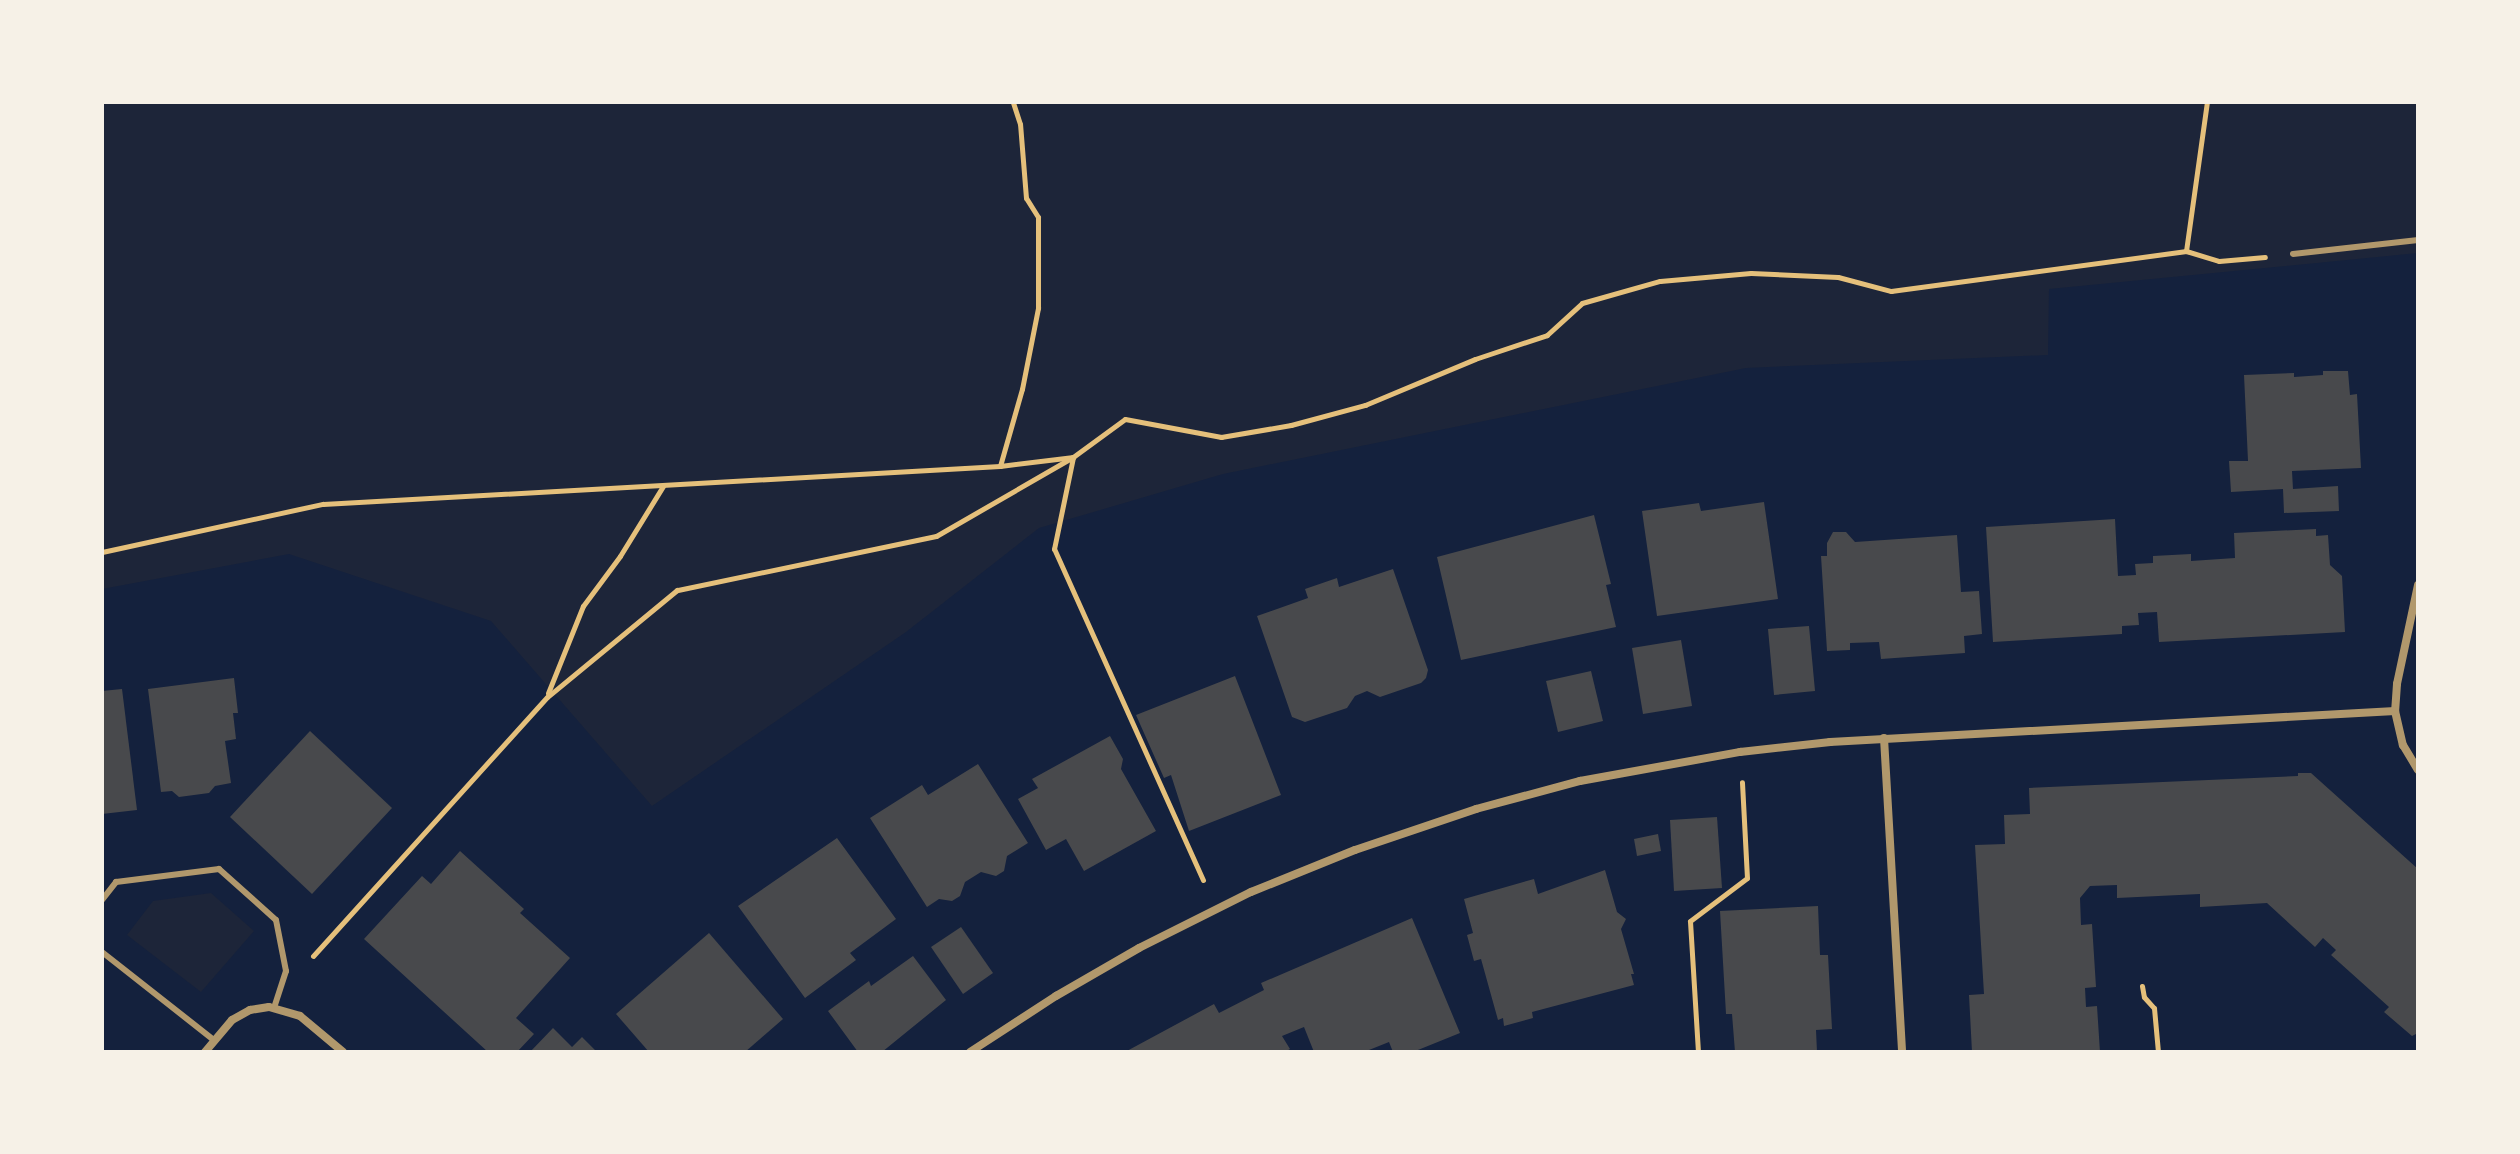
<!DOCTYPE html>
<style>
body{margin:0}
#map{position:relative;width:2520px;height:1154px;overflow:hidden;background:#14213d;font-family:Overpass,sans-serif}
div>[style]{position:absolute}
.green>*{inset:0;background:#1d2539}
.building>*{inset:0;background:#48494c}
.path>*{height:5px;margin:-2.5px;padding:0 2.5px;transform-origin:2.5px;border-radius:2.5px;background:#e5c07b}
.service>*{height:6px;margin:-3px;padding:0 3px;transform-origin:3px;border-radius:3px;background:#b1986c}
.minor>*{height:8px;margin:-4px;padding:0 4px;transform-origin:4px;border-radius:4px;background:#b1986c}
span{translate:-50% -50%;white-space:nowrap;text-align:center;line-height:1.15;-webkit-text-stroke:8px #f6f1e7;paint-order:stroke}
.frame{position:absolute;inset:0;border:104px solid #f6f1e7;pointer-events:none}
</style>
<div id="map">
<div class="green">
<div style="clip-path:polygon(102px 102px,2418px 102px,2418px 253px,2049px 289px,2048px 355px,1746px 368px,1223px 474px,1039px 528px,906px 632px,652px 806px,491px 621px,289px 554px,102px 589px)"></div>
<div style="clip-path:polygon(211px 893px,254px 931px,201px 992px,127px 935px,153px 901px)"></div>
</div>
<div class="building">
<div style="clip-path:polygon(2323px 371px,2348px 371px,2350px 395px,2357px 394px,2361px 468px,2292px 471px,2293px 489px,2338px 486px,2339px 511px,2284px 513px,2283px 489px,2231px 492px,2229px 461px,2248px 461px,2244px 375px,2294px 373px,2294px 377px,2323px 375px)"></div>
<div style="clip-path:polygon(1764px 502px,1778px 599px,1657px 616px,1642px 511px,1699px 503px,1701px 511px)"></div>
<div style="clip-path:polygon(1594px 515px,1611px 584px,1606px 585px,1616px 627px,1461px 660px,1437px 557px)"></div>
<div style="clip-path:polygon(2115px 519px,2118px 576px,2136px 575px,2135px 564px,2153px 563px,2153px 556px,2191px 554px,2191px 561px,2235px 558px,2234px 533px,2316px 529px,2316px 536px,2328px 535px,2330px 565px,2342px 576px,2345px 632px,2159px 642px,2157px 612px,2138px 613px,2139px 625px,2122px 626px,2122px 634px,1993px 642px,1986px 527px)"></div>
<div style="clip-path:polygon(1833px 532px,1846px 532px,1855px 542px,1957px 535px,1961px 592px,1979px 591px,1982px 634px,1964px 636px,1965px 653px,1881px 659px,1879px 642px,1850px 643px,1850px 650px,1827px 651px,1821px 556px,1827px 556px,1827px 543px)"></div>
<div style="clip-path:polygon(1393px 569px,1428px 670px,1426px 678px,1421px 683px,1380px 697px,1367px 691px,1355px 696px,1347px 708px,1305px 722px,1292px 717px,1257px 616px,1308px 598px,1305px 589px,1337px 578px,1339px 587px)"></div>
<div style="clip-path:polygon(1809px 626px,1815px 691px,1774px 695px,1768px 629px)"></div>
<div style="clip-path:polygon(1681px 640px,1692px 706px,1643px 714px,1632px 648px)"></div>
<div style="clip-path:polygon(1591px 671px,1603px 721px,1558px 732px,1546px 681px)"></div>
<div style="clip-path:polygon(1235px 676px,1281px 795px,1189px 831px,1171px 775px,1164px 778px,1136px 715px)"></div>
<div style="clip-path:polygon(234px 678px,238px 713px,233px 713px,236px 739px,225px 741px,231px 783px,215px 786px,209px 793px,179px 797px,172px 791px,161px 792px,148px 689px)"></div>
<div style="clip-path:polygon(122px 689px,137px 810px,102px 814px,102px 691px)"></div>
<div style="clip-path:polygon(310px 731px,392px 808px,312px 894px,230px 817px)"></div>
<div style="clip-path:polygon(1110px 736px,1123px 759px,1121px 769px,1156px 831px,1084px 871px,1066px 839px,1046px 850px,1018px 799px,1038px 788px,1032px 779px)"></div>
<div style="clip-path:polygon(978px 764px,1028px 843px,1007px 856px,1004px 871px,996px 876px,981px 872px,965px 882px,960px 896px,952px 901px,939px 899px,927px 907px,870px 818px,922px 785px,928px 795px)"></div>
<div style="clip-path:polygon(2298px 773px,2311px 773px,2418px 869px,2418px 1033px,2412px 1036px,2384px 1012px,2389px 1007px,2331px 955px,2336px 950px,2323px 938px,2315px 947px,2267px 903px,2200px 907px,2200px 894px,2117px 898px,2117px 885px,2090px 886px,2080px 898px,2081px 925px,2092px 924px,2096px 987px,2085px 988px,2086px 1007px,2097px 1006px,2100px 1052px,1972px 1052px,1969px 995px,1984px 994px,1975px 845px,2005px 844px,2004px 815px,2030px 814px,2029px 788px,2298px 776px)"></div>
<div style="clip-path:polygon(1717px 817px,1722px 888px,1674px 891px,1670px 820px)"></div>
<div style="clip-path:polygon(1658px 834px,1661px 851px,1637px 856px,1634px 839px)"></div>
<div style="clip-path:polygon(837px 838px,896px 919px,850px 953px,856px 960px,805px 998px,738px 906px)"></div>
<div style="clip-path:polygon(460px 851px,524px 909px,520px 913px,570px 958px,516px 1018px,534px 1034px,517px 1052px,488px 1052px,364px 939px,422px 876px,431px 884px)"></div>
<div style="clip-path:polygon(1605px 870px,1617px 912px,1626px 919px,1621px 929px,1634px 974px,1631px 974px,1634px 985px,1532px 1012px,1533px 1018px,1504px 1026px,1503px 1018px,1498px 1020px,1481px 959px,1474px 961px,1467px 935px,1473px 933px,1464px 899px,1534px 879px,1538px 894px)"></div>
<div style="clip-path:polygon(1818px 906px,1820px 955px,1828px 955px,1832px 1029px,1816px 1030px,1817px 1052px,1735px 1052px,1732px 1014px,1726px 1014px,1720px 911px)"></div>
<div style="clip-path:polygon(1412px 918px,1460px 1033px,1413px 1052px,1393px 1052px,1389px 1042px,1364px 1052px,1314px 1052px,1304px 1027px,1282px 1036px,1290px 1049px,1285px 1052px,1125px 1052px,1214px 1004px,1219px 1013px,1264px 990px,1261px 983px)"></div>
<div style="clip-path:polygon(961px 927px,993px 973px,963px 994px,931px 947px)"></div>
<div style="clip-path:polygon(709px 933px,783px 1019px,745px 1052px,649px 1052px,616px 1014px)"></div>
<div style="clip-path:polygon(913px 956px,946px 1000px,882px 1052px,858px 1052px,828px 1011px,869px 981px,871px 986px)"></div>
<div style="clip-path:polygon(553px 1028px,572px 1047px,582px 1037px,597px 1052px,530px 1052px)"></div>
</div>
<div class="path">
<div style="left:2186px;top:251px;width:150px;rotate:-82deg"></div>
<div style="left:1000px;top:466px;width:80px;rotate:-74.1deg"></div>
<div style="left:1022px;top:389px;width:83px;rotate:-78.8deg"></div>
<div style="left:1038px;top:308px;width:91px;rotate:-90deg"></div>
<div style="left:1038px;top:217px;width:22px;rotate:-122deg"></div>
<div style="left:1026px;top:198px;width:74px;rotate:-94.6deg"></div>
<div style="left:1020px;top:124px;width:23px;rotate:-108deg"></div>
<div style="left:102px;top:552px;width:226px;rotate:-12.3deg"></div>
<div style="left:323px;top:504px;width:678px;rotate:-3.21deg"></div>
<div style="left:1000px;top:466px;width:74px;rotate:-7deg"></div>
<div style="left:1073px;top:457px;width:158px;rotate:150deg"></div>
<div style="left:936px;top:536px;width:265px;rotate:168.2deg"></div>
<div style="left:677px;top:590px;width:168px;rotate:140.5deg"></div>
<div style="left:547px;top:697px;width:349px;rotate:132.1deg"></div>
<div style="left:548px;top:693px;width:94px;rotate:-68.1deg"></div>
<div style="left:583px;top:606px;width:62px;rotate:-53.5deg"></div>
<div style="left:620px;top:556px;width:82px;rotate:-58.4deg"></div>
<div style="left:1203px;top:880px;width:363px;rotate:-114.2deg"></div>
<div style="left:1054px;top:549px;width:94px;rotate:-78.3deg"></div>
<div style="left:1073px;top:457px;width:64px;rotate:-36.2deg"></div>
<div style="left:1125px;top:419px;width:98px;rotate:10.6deg"></div>
<div style="left:1221px;top:437px;width:71px;rotate:-9.7deg"></div>
<div style="left:1291px;top:425px;width:77px;rotate:-15.1deg"></div>
<div style="left:1365px;top:405px;width:119px;rotate:-22.7deg"></div>
<div style="left:1475px;top:359px;width:76px;rotate:-18.4deg"></div>
<div style="left:1547px;top:335px;width:47px;rotate:-42.4deg"></div>
<div style="left:1582px;top:303px;width:81px;rotate:-15.8deg"></div>
<div style="left:1660px;top:281px;width:91px;rotate:-5deg"></div>
<div style="left:1751px;top:273px;width:87px;rotate:2.6deg"></div>
<div style="left:1838px;top:277px;width:55px;rotate:14.8deg"></div>
<div style="left:1891px;top:291px;width:298px;rotate:-7.7deg"></div>
<div style="left:2186px;top:251px;width:34px;rotate:17deg"></div>
<div style="left:2219px;top:261px;width:46px;rotate:-5deg"></div>
<div style="left:2142px;top:986px;width:11px;rotate:80deg"></div>
<div style="left:2144px;top:997px;width:15px;rotate:48deg"></div>
<div style="left:2154px;top:1008px;width:44px;rotate:84.8deg"></div>
<div style="left:1698px;top:1052px;width:131px;rotate:-93.5deg"></div>
<div style="left:1690px;top:921px;width:71px;rotate:-37deg"></div>
<div style="left:1747px;top:878px;width:96px;rotate:-93deg"></div>
</div>
<div class="service">
<div style="left:2293px;top:254px;width:126px;rotate:-6.4deg"></div>
<div style="left:102px;top:900px;width:23px;rotate:-52deg"></div>
<div style="left:116px;top:882px;width:104px;rotate:-7.2deg"></div>
<div style="left:219px;top:869px;width:76px;rotate:41.8deg"></div>
<div style="left:276px;top:920px;width:52px;rotate:78.9deg"></div>
<div style="left:286px;top:971px;width:38px;rotate:108deg"></div>
<div style="left:102px;top:952px;width:142px;rotate:38.2deg"></div>
</div>
<div class="minor">
<div style="left:2418px;top:585px;width:101px;rotate:102deg"></div>
<div style="left:2397px;top:684px;width:27px;rotate:94deg"></div>
<div style="left:2395px;top:711px;width:35px;rotate:77deg"></div>
<div style="left:2403px;top:745px;width:29px;rotate:59deg"></div>
<div style="left:1884px;top:738px;width:315px;rotate:86.7deg"></div>
<div style="left:205px;top:1052px;width:42px;rotate:-49.8deg"></div>
<div style="left:232px;top:1020px;width:21px;rotate:-29deg"></div>
<div style="left:250px;top:1010px;width:19px;rotate:-9deg"></div>
<div style="left:269px;top:1007px;width:32px;rotate:16deg"></div>
<div style="left:300px;top:1016px;width:56px;rotate:39.9deg"></div>
<div style="left:970px;top:1052px;width:103px;rotate:-33.1deg"></div>
<div style="left:1056px;top:996px;width:96px;rotate:-30deg"></div>
<div style="left:1139px;top:948px;width:125px;rotate:-26.6deg"></div>
<div style="left:1251px;top:892px;width:112px;rotate:-22deg"></div>
<div style="left:1355px;top:850px;width:128px;rotate:-18.7deg"></div>
<div style="left:1476px;top:809px;width:108px;rotate:-15.1deg"></div>
<div style="left:1580px;top:781px;width:163px;rotate:-10.3deg"></div>
<div style="left:1740px;top:752px;width:91px;rotate:-6.3deg"></div>
<div style="left:1830px;top:742px;width:566px;rotate:-3.14deg"></div>
</div>
<div class="frame"></div>
</div>
